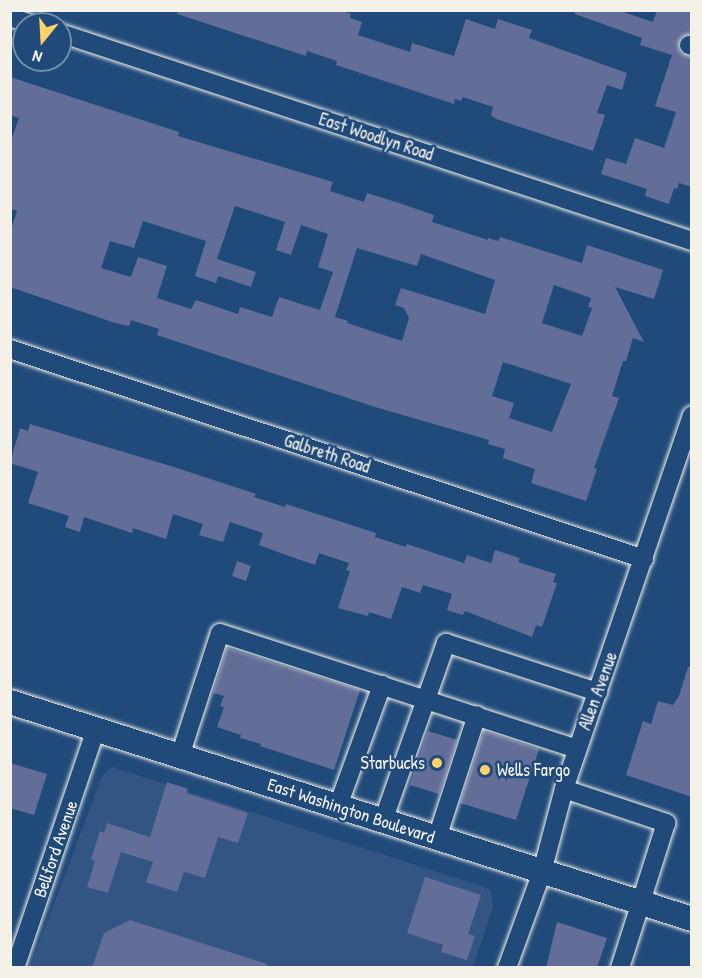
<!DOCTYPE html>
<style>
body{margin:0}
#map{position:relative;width:702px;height:978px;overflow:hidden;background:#1f4a7a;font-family:"Patrick Hand",sans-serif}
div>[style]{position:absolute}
.built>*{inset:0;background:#335583}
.building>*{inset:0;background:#636e98}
.roads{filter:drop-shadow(0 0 2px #f4f1e8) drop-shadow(0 0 2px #f4f1e8)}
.minor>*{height:18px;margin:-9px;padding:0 9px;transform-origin:9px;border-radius:9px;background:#1f4a7a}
.major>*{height:24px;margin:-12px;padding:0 12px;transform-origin:12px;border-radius:12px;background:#1f4a7a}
.dots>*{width:16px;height:16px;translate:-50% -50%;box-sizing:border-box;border:3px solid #1f4a7a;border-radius:50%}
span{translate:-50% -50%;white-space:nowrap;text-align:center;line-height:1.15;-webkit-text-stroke:5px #1f4a7a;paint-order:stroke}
.street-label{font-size:18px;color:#f4f1e8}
.poi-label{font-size:18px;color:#f4f1e8}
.right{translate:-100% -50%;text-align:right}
.left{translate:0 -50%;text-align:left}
.frame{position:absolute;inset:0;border:12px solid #f4f1e8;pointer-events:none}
.north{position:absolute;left:12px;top:12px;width:60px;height:60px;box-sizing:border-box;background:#1f4a7a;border:2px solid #748da6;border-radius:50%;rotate:198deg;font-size:16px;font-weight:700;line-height:24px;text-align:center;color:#f4f1e8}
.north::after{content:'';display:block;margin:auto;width:21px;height:27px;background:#ffd166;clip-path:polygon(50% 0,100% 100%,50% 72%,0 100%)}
</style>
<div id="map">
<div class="built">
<div style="clip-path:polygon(112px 767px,490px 889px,493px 906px,473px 967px,30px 968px,102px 776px)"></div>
</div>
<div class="building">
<div style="clip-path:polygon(178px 10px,340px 10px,351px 14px,350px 18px,362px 22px,358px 35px,410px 52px,412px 43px,454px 56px,466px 19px,495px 29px,498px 19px,532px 30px,529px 38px,627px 73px,622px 90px,607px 85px,597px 113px,605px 115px,593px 151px,496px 119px,491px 115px,493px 107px,463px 97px,461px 101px,455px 99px,454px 104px,336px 65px,337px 61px,307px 51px,306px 56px,177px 14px)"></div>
<div style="clip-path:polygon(575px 10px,617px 10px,653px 22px,657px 10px,692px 10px,692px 34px,681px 37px,678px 47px,681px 53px,692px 57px,692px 187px,679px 183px,677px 189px,674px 188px,669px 204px,645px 196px,647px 189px,601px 174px,606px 158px,626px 164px,635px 138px,664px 148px,676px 112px,655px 106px,672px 55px,640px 45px,642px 38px,575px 14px)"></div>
<div style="clip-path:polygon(evenodd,10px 77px,179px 132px,178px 136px,333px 182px,330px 191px,364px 202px,367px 193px,399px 203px,434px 215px,432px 222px,488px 240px,488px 238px,498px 241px,500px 237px,582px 263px,587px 245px,663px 270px,654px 299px,615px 287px,644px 342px,633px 338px,626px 361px,623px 361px,612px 396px,619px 398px,594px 468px,597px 469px,586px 501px,531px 483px,535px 469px,503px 458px,505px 449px,488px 444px,489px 440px,375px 407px,157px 335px,159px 329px,131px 320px,129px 326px,115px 323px,10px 287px,10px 232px,17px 211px,10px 208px,10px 144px,19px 118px,10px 115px,10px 77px,235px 206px,285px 222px,276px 250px,291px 255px,301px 225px,328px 234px,318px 267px,333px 272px,320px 310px,279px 297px,272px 317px,240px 307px,238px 314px,196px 300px,191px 309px,157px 298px,167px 266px,138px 257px,131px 277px,101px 268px,110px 241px,134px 248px,143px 221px,206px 241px,195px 276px,216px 283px,218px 276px,251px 287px,256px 272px,217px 259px,235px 206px,10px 77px,357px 248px,417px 266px,421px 254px,495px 280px,485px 314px,401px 288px,395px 305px,404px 308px,409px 318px,402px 341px,347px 323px,348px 321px,335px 317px,357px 248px,10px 77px,554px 285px,591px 298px,588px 307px,592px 308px,582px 336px,542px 323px,554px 285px,10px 77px,503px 362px,571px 384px,552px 432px,509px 418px,514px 403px,492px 396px,503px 362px)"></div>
<div style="clip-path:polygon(30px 424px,174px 467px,256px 494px,254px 497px,285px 507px,286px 504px,376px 533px,375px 537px,406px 547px,407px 544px,464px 563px,467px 555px,491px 563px,495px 550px,520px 558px,518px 562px,556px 574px,553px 582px,557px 583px,542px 627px,536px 625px,532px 637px,465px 611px,463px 615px,447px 610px,452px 594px,423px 585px,420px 593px,402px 587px,391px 619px,369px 612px,368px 616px,338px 608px,350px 571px,346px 570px,349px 563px,319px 553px,315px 565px,286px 555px,259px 545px,263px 533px,230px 522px,223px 542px,199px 535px,203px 524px,173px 514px,166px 539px,133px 528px,132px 533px,84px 517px,80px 532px,65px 527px,69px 516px,28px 503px,38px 472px,10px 463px,20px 428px,28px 431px)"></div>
<div style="clip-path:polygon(237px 561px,251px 566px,246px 581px,232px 576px)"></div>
<div style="clip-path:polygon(227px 648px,360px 690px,334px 770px,260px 746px,261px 744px,240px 738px,241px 735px,217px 727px,224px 707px,220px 706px,224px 696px,213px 693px)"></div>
<div style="clip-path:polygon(688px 667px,692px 667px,692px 797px,626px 775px,643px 721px,651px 724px,658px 701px,673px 705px,679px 696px)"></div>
<div style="clip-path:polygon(428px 731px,457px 740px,439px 794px,410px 785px)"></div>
<div style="clip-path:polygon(484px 731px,539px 749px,516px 820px,460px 803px)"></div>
<div style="clip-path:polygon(10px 763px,47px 774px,34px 815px,10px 808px)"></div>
<div style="clip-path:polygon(167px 782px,188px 789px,186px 793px,248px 813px,238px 843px,218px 837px,205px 878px,184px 872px,177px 892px,146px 882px,153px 862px,121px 852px,108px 893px,87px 887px,95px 861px,91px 859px,100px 831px,104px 833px,107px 823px,150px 837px)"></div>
<div style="clip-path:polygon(425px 877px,481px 895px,468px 934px,475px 936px,467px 960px,441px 952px,443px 945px,407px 933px)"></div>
<div style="clip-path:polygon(130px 920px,267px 964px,267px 968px,92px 968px,104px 933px)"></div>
<div style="clip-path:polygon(557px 922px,607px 938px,597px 968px,546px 968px)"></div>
</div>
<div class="roads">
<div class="minor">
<div style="left:10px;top:17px;width:22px;rotate:18deg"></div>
<div style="left:60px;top:33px;width:665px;rotate:18.22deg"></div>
<div style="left:689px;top:45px;width:3px;rotate:18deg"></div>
<div style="left:10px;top:349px;width:668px;rotate:18.33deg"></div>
<div style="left:180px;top:756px;width:129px;rotate:-72deg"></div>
<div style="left:220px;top:633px;width:375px;rotate:18deg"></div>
<div style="left:564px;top:789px;width:108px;rotate:18.4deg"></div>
<div style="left:666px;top:823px;width:152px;rotate:107.6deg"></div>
<div style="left:338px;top:806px;width:129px;rotate:-70deg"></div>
<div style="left:383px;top:821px;width:189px;rotate:-70.5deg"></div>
<div style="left:446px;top:643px;width:160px;rotate:17.9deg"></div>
<div style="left:437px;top:838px;width:129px;rotate:-72deg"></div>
<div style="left:15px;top:968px;width:252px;rotate:-71.3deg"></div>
<div style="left:507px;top:968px;width:102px;rotate:-70deg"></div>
<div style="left:542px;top:872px;width:86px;rotate:-75.2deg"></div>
<div style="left:564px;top:789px;width:395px;rotate:-71.1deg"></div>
</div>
<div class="major">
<div style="left:10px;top:702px;width:716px;rotate:17.65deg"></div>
</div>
</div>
<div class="dots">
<div style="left:437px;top:763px;background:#ffd166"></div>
<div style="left:485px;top:770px;background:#ffd166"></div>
</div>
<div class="street-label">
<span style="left:376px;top:137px;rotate:18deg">East Woodlyn Road</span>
<span style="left:327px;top:454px;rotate:18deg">Galbreth Road</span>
<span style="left:598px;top:691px;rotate:-70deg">Allen Avenue</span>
<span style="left:351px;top:811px;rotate:18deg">East Washington Boulevard</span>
<span style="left:56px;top:849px;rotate:-71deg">Bellford Avenue</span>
</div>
<div class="poi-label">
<span class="right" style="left:425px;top:763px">Starbucks</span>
<span class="left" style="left:497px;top:770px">Wells Fargo</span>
</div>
<div class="frame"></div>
<div class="north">N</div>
</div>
